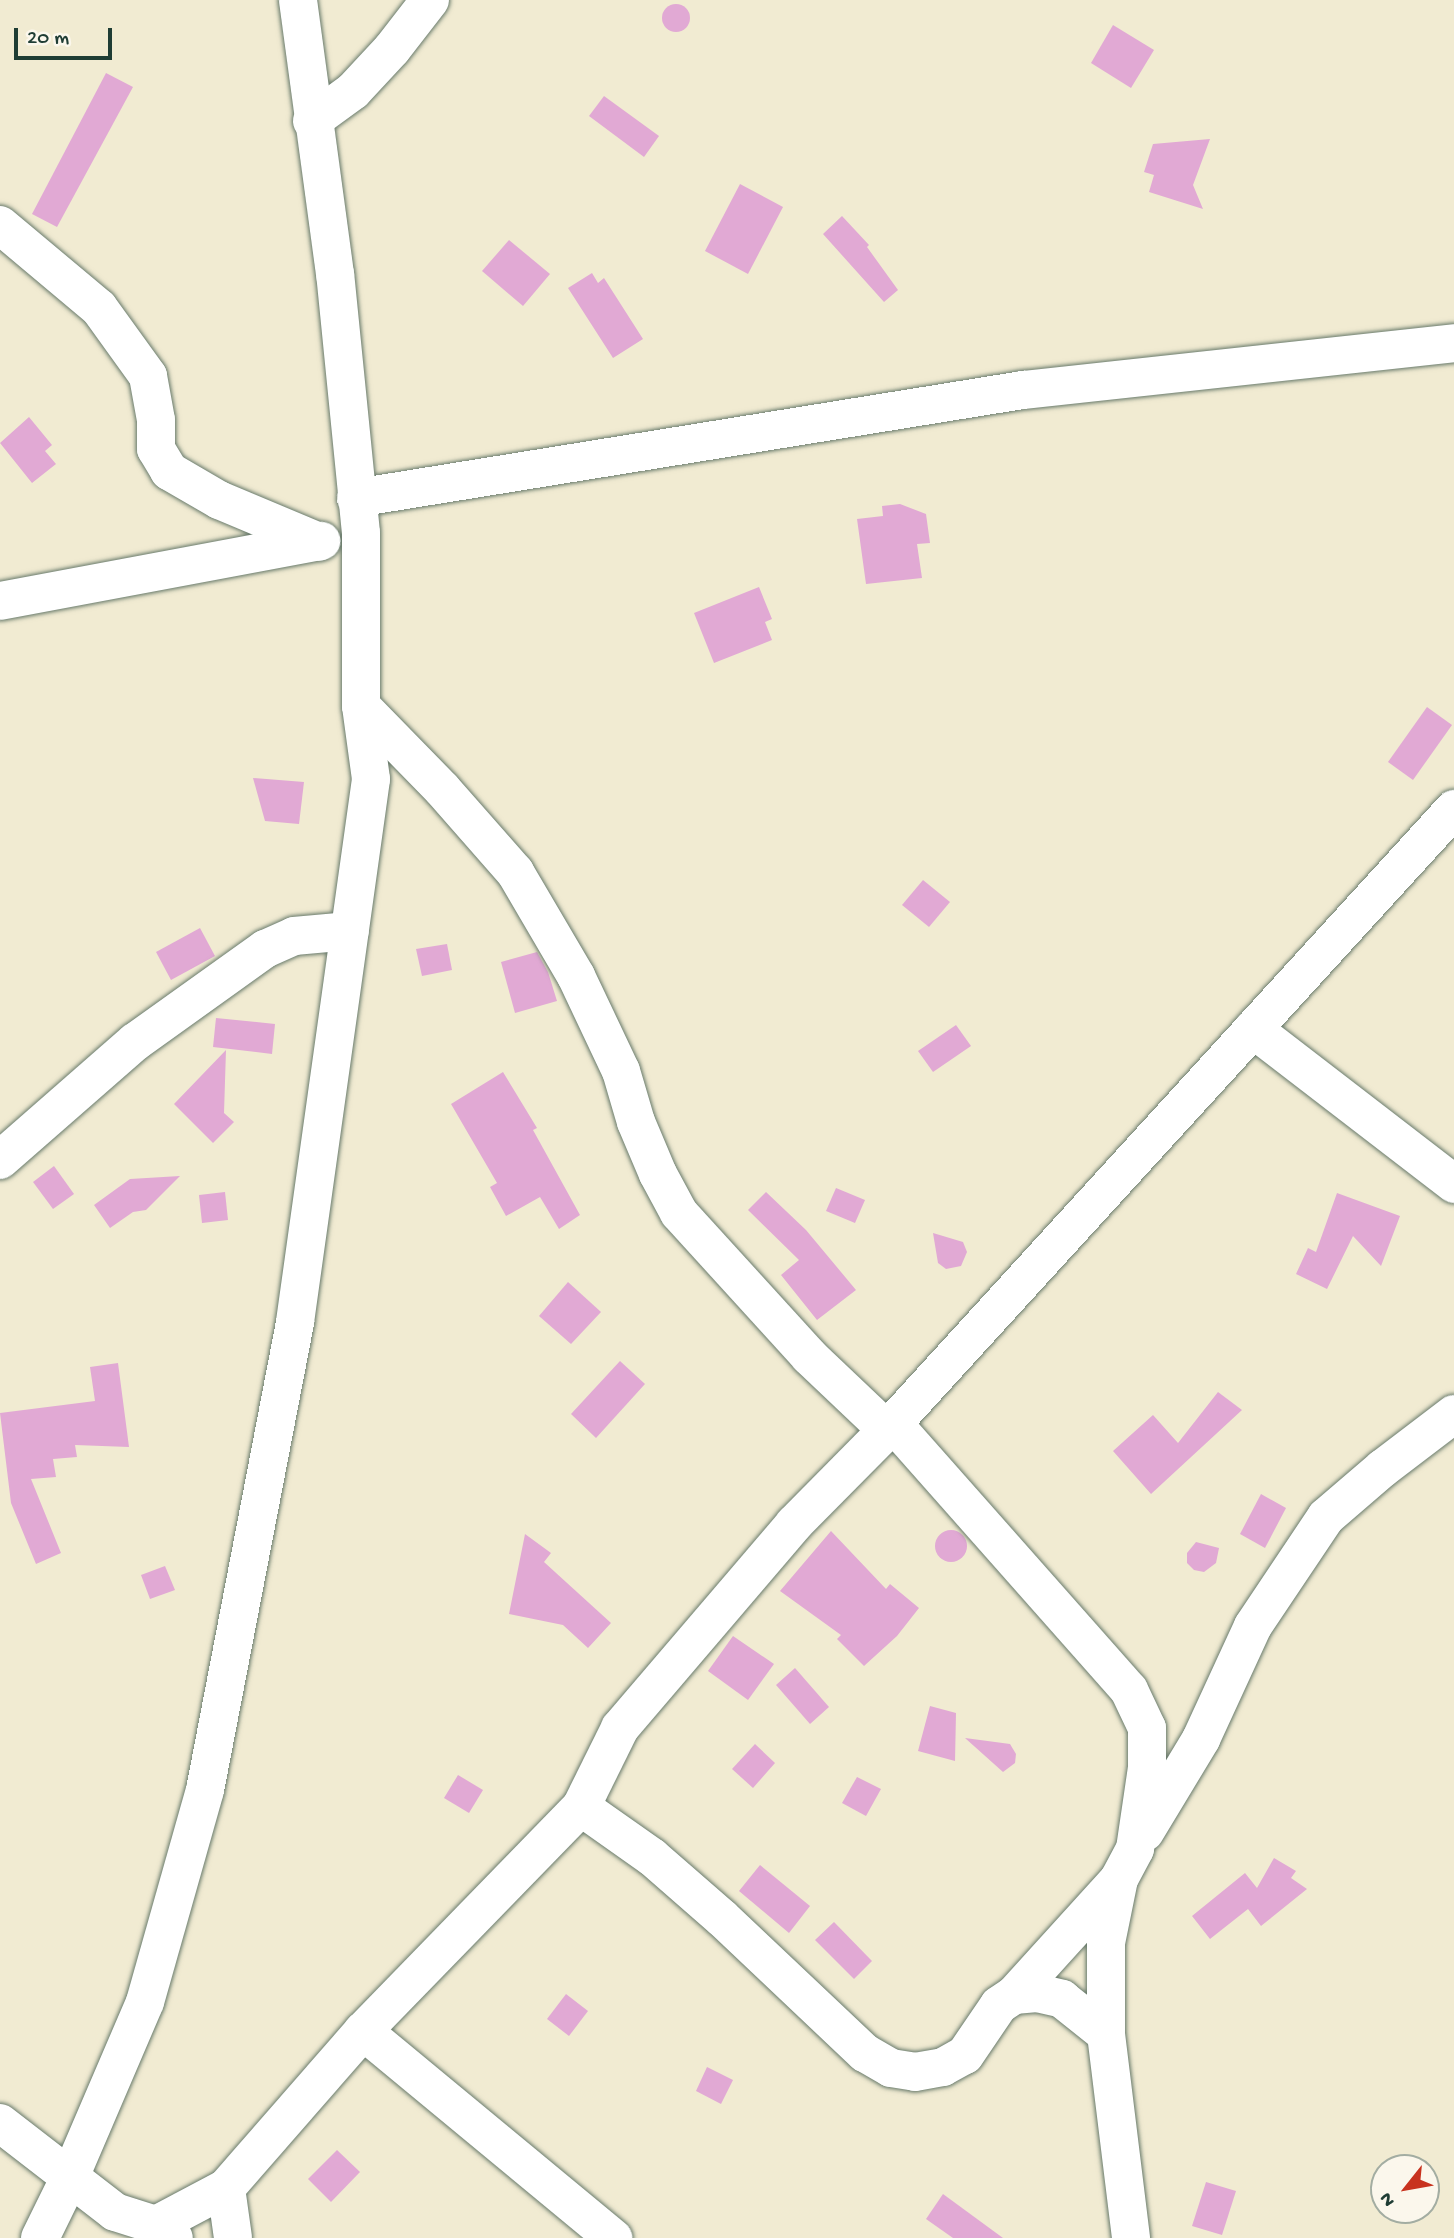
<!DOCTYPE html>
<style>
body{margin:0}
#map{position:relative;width:1454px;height:2238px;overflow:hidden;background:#f1ebd2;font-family:"Gochi Hand",sans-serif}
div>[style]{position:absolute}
.building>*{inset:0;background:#e1a9d4}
.round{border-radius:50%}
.roads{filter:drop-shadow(0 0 2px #687a6b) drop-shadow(0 0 2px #687a6b)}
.minor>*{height:38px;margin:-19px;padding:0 19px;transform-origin:19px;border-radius:19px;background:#fff}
span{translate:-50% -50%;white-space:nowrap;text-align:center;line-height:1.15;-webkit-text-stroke:6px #fbf7ec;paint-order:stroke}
.north{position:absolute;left:1370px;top:2154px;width:70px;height:70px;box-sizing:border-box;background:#fbf7ec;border:2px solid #a3ada2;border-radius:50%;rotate:239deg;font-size:19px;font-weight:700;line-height:28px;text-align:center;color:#1f3d34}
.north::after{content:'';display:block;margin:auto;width:24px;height:32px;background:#c8321e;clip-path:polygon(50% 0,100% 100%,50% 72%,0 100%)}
.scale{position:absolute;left:14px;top:28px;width:98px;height:32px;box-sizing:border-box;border:4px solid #1f3d34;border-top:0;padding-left:9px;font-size:21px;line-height:24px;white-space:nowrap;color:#1f3d34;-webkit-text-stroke:5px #fbf7ec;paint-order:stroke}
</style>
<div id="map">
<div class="building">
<div class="round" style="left:662px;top:4px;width:28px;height:28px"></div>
<div style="clip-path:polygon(1113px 25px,1154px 50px,1131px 88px,1091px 63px)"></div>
<div style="clip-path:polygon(106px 73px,133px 87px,57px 227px,32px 214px)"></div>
<div style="clip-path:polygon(604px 96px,659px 136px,644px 157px,589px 116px)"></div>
<div style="clip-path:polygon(1210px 139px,1193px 185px,1203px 209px,1149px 192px,1154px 175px,1144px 172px,1153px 144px)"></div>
<div style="clip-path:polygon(740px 184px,783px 207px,748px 274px,705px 251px)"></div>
<div style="clip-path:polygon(842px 216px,869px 245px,867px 247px,898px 290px,884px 302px,823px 234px)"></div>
<div style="clip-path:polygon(509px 240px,550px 274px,523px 306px,482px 271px)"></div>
<div style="clip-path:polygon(592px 273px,598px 283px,604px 278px,643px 339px,613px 358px,568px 288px)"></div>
<div style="clip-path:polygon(29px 417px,52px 445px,45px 451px,56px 464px,32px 483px,0 443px)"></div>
<div style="clip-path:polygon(900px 504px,926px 514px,930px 543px,917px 544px,922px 578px,866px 584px,857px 519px,883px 516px,882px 506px)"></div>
<div style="clip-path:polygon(759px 587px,772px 619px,765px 622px,772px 640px,714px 663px,694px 613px)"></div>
<div style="clip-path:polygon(1427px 707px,1452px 725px,1413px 780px,1388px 762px)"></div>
<div style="clip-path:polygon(253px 778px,304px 782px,299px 824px,265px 821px)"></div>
<div style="clip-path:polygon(923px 880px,950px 902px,929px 927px,902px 905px)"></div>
<div style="clip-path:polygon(200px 928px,215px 956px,171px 980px,156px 952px)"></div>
<div style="clip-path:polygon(447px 944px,452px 970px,422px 976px,416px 949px)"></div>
<div style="clip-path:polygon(537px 952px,548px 972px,557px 1001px,515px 1013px,501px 962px)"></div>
<div style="clip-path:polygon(216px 1018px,275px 1024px,272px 1054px,213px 1047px)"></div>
<div style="clip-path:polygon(956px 1025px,971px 1046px,933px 1072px,918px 1051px)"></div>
<div style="clip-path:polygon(226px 1050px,224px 1113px,234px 1122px,213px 1143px,174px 1104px)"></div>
<div style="clip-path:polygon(503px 1072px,537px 1128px,533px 1130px,580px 1215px,559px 1229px,540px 1197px,506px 1216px,490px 1187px,497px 1183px,451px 1104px)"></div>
<div style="clip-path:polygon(54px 1166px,74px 1194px,53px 1209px,33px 1182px)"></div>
<div style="clip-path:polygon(180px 1176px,146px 1210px,133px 1212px,110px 1228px,94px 1205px,130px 1179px)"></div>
<div style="clip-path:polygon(836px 1188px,865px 1200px,855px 1223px,826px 1211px)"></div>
<div style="clip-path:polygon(225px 1192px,228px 1220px,202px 1223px,199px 1195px)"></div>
<div style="clip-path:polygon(766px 1192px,806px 1230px,856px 1290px,817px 1320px,781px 1275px,799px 1260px,748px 1210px)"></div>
<div style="clip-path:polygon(1337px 1193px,1400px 1216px,1381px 1266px,1353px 1236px,1327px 1289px,1296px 1274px,1308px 1248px,1316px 1252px)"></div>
<div style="clip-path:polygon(933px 1233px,963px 1242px,967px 1252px,961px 1266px,946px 1269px,938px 1263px)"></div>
<div style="clip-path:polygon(568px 1282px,601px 1312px,571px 1344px,539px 1316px)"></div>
<div style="clip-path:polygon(620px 1361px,645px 1384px,596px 1438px,571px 1414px)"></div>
<div style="clip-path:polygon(118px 1363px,129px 1447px,75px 1445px,77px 1457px,53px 1459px,56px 1477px,31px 1479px,61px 1553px,36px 1564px,11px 1503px,0 1413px,95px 1401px,90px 1367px)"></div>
<div style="clip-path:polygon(1218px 1392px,1242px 1410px,1151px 1494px,1113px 1451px,1153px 1415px,1178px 1443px)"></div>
<div style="clip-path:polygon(1261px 1494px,1286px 1508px,1265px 1548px,1240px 1534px)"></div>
<div class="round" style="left:935px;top:1530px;width:32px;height:32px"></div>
<div style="clip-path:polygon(831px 1531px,886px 1589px,890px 1584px,919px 1608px,897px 1636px,864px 1666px,837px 1639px,841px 1635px,780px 1591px)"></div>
<div style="clip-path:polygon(525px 1534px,551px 1553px,544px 1562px,611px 1623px,588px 1648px,563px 1625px,509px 1614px)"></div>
<div style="clip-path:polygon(1196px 1542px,1219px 1548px,1216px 1563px,1204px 1572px,1194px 1570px,1187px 1563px,1187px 1553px)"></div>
<div style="clip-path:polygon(165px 1566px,175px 1590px,150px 1599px,141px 1575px)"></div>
<div style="clip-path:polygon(733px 1636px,774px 1664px,748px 1700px,708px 1671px)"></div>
<div style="clip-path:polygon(795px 1668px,829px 1707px,810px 1724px,776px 1685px)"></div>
<div style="clip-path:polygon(930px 1706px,956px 1713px,955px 1761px,918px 1751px)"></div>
<div style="clip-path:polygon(965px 1738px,1010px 1744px,1016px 1754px,1015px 1763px,1003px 1772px)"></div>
<div style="clip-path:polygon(755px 1744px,775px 1763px,753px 1788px,732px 1769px)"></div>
<div style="clip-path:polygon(458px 1775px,483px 1790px,469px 1813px,444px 1798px)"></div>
<div style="clip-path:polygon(857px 1777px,881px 1789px,866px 1816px,842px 1803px)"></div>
<div style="clip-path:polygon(1274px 1858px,1296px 1871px,1291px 1878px,1307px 1889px,1261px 1926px,1248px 1909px,1210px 1939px,1192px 1916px,1245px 1873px,1257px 1888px)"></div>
<div style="clip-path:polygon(760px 1865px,810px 1906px,789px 1933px,739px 1891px)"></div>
<div style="clip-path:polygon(834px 1922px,872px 1961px,854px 1979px,815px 1940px)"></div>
<div style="clip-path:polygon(566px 1994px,588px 2011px,569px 2036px,547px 2019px)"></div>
<div style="clip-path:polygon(707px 2067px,733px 2080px,721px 2104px,696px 2091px)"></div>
<div style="clip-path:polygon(337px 2150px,360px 2172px,331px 2202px,308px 2179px)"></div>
<div style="clip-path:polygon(1206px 2182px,1236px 2191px,1222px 2235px,1192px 2226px)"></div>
<div style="clip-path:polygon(943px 2194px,1003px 2238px,953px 2238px,926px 2219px)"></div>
</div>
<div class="roads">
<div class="minor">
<div style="left:312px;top:121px;width:51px;rotate:-36.2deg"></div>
<div style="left:353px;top:91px;width:57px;rotate:-47.1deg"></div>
<div style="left:392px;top:49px;width:62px;rotate:-52.2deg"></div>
<div style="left:0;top:225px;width:129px;rotate:40deg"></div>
<div style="left:99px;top:308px;width:84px;rotate:54.2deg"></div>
<div style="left:148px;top:376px;width:45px;rotate:79.7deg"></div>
<div style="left:156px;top:420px;width:29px;rotate:90deg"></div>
<div style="left:156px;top:449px;width:26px;rotate:59deg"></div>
<div style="left:169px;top:471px;width:58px;rotate:30.1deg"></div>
<div style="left:219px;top:500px;width:108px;rotate:22.8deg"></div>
<div style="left:356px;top:498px;width:676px;rotate:-9.2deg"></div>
<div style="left:1023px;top:390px;width:434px;rotate:-6.2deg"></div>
<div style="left:0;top:601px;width:327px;rotate:-10.6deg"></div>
<div style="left:361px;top:706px;width:116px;rotate:45.7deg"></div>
<div style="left:442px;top:789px;width:111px;rotate:48.7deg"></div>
<div style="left:515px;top:872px;width:121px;rotate:59.6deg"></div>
<div style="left:576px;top:976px;width:105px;rotate:64.7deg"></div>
<div style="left:621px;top:1071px;width:53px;rotate:73.6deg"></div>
<div style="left:636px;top:1122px;width:56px;rotate:67.1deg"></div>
<div style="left:658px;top:1174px;width:44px;rotate:61.7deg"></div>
<div style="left:679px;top:1213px;width:193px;rotate:47.7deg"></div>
<div style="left:809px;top:1356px;width:108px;rotate:43.5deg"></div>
<div style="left:1253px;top:1029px;width:254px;rotate:37.6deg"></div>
<div style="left:0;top:1160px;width:179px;rotate:-41.2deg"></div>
<div style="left:135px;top:1042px;width:160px;rotate:-35.6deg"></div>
<div style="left:265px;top:949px;width:32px;rotate:-24deg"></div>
<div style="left:294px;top:936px;width:56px;rotate:-5.1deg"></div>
<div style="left:581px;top:1807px;width:87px;rotate:35.2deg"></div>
<div style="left:652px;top:1857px;width:93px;rotate:41.1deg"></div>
<div style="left:722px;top:1918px;width:197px;rotate:43.4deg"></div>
<div style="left:865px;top:2053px;width:30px;rotate:30deg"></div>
<div style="left:891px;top:2068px;width:24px;rotate:9deg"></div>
<div style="left:915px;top:2072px;width:28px;rotate:-10deg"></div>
<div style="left:943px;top:2067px;width:25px;rotate:-29deg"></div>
<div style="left:965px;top:2055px;width:60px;rotate:-55.8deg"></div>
<div style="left:999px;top:2005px;width:18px;rotate:-34deg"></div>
<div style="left:1014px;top:1995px;width:156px;rotate:-47.8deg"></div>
<div style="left:1119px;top:1879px;width:34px;rotate:-62deg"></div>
<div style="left:1135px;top:1849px;width:82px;rotate:-81.6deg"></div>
<div style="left:1147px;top:1768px;width:40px;rotate:-90deg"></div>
<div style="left:1147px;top:1728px;width:42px;rotate:-115.3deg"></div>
<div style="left:1129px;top:1690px;width:356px;rotate:-131.5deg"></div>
<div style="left:1145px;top:1832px;width:109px;rotate:-58.9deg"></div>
<div style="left:1201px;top:1739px;width:124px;rotate:-65.3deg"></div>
<div style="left:1253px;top:1626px;width:131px;rotate:-56.2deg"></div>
<div style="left:1326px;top:1517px;width:75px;rotate:-40.7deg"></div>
<div style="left:1383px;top:1468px;width:89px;rotate:-37.3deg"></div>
<div style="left:1119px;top:1879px;width:65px;rotate:101.5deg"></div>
<div style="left:1106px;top:1943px;width:91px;rotate:90deg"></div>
<div style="left:1106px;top:2034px;width:206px;rotate:83deg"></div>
<div style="left:1014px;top:1995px;width:23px;rotate:-5deg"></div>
<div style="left:1037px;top:1993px;width:26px;rotate:13deg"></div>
<div style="left:1062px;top:1999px;width:56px;rotate:38.5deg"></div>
<div style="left:363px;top:2031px;width:325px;rotate:39.6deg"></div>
<div style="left:0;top:2123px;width:145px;rotate:37.7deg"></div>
<div style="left:115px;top:2212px;width:43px;rotate:17.6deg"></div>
<div style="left:156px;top:2225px;width:22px;rotate:36deg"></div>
<div style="left:226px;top:2188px;width:50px;rotate:82deg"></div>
<div style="left:156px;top:2225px;width:79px;rotate:-27.9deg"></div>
<div style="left:226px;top:2188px;width:208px;rotate:-48.9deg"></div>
<div style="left:363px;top:2031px;width:313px;rotate:-45.8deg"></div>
<div style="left:581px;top:1807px;width:88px;rotate:-63.7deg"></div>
<div style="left:620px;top:1728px;width:268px;rotate:-49.5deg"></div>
<div style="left:794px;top:1524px;width:132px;rotate:-45.3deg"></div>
<div style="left:887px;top:1430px;width:841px;rotate:-47.6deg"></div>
<div style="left:40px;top:2238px;width:68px;rotate:-63.8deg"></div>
<div style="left:70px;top:2177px;width:190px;rotate:-66.8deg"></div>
<div style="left:145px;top:2002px;width:220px;rotate:-74.2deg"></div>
<div style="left:205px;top:1790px;width:477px;rotate:-79.1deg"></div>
<div style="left:295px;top:1322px;width:548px;rotate:-82.03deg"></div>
<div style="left:371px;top:779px;width:74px;rotate:-97.8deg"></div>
<div style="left:361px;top:706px;width:173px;rotate:-90deg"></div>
<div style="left:361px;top:533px;width:260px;rotate:-95.7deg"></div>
<div style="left:335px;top:274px;width:276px;rotate:-97.7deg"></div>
</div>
</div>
<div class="north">N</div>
<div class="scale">20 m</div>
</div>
